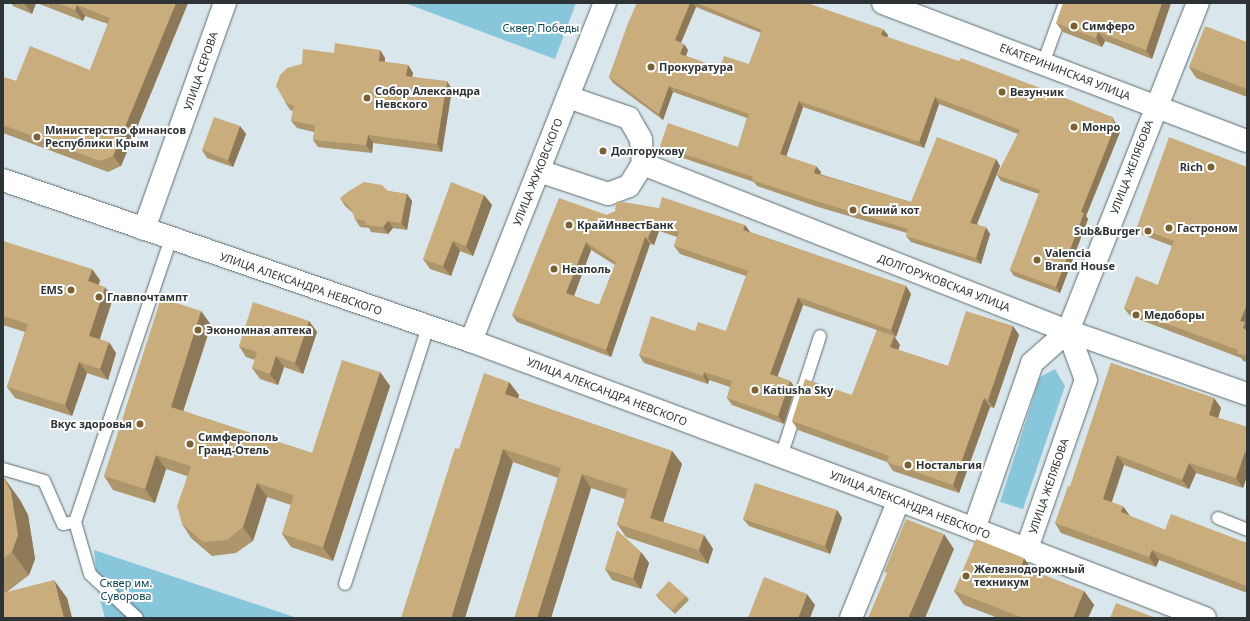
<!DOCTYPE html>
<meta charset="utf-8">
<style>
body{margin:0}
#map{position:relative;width:1250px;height:621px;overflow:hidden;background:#d9e7ec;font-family:"Noto Sans",sans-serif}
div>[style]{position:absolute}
.green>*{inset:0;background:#88c6db}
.roads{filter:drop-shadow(0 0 1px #5d6a6e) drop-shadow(0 0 1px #5d6a6e)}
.service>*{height:12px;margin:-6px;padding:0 6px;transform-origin:6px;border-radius:6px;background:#fff}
.minor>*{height:22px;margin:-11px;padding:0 11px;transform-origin:11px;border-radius:11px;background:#fff}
.tertiary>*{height:22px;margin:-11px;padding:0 11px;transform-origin:11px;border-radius:11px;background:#fff}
.secondary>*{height:22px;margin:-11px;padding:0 11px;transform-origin:11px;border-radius:11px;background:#fff}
.primary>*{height:22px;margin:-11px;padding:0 11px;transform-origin:11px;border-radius:11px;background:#fff}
.wall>*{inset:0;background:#ad956c}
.shaded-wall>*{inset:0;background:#8d7958}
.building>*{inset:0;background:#c9ad7d}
.dots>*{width:11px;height:11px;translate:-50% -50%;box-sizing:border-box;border:2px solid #fff;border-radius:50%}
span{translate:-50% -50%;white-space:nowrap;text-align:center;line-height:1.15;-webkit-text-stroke:4px #fff;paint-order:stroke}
.poi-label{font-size:11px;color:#2e3335;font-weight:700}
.left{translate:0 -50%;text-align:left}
.right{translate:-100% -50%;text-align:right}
.park-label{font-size:11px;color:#0a4454}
.street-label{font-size:11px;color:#2e3335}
.frame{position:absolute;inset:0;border:4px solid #2e3335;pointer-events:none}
</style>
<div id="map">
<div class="green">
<div style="clip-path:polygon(405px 3px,576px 3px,555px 59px)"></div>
<div style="clip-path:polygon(1055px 369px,1065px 386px,1023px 509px,1000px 502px,1040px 377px)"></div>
<div style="clip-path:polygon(94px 550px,297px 618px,105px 618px,99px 596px)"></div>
</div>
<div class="roads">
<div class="service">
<div style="left:1043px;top:64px;width:65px;rotate:-70.2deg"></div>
<div style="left:781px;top:457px;width:127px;rotate:-72.1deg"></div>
<div style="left:3px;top:469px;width:43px;rotate:16.3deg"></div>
<div style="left:44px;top:481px;width:47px;rotate:66.2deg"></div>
<div style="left:63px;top:524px;width:12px;rotate:-9deg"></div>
<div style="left:1218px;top:518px;width:31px;rotate:22deg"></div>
<div style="left:345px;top:584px;width:270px;rotate:-72.1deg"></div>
<div style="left:137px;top:618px;width:64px;rotate:-136.9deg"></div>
<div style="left:90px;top:574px;width:54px;rotate:-106.1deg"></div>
<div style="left:75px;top:522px;width:299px;rotate:-71.3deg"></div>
</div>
<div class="minor">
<div style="left:643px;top:164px;width:457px;rotate:21.5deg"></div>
<div style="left:1068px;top:331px;width:190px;rotate:19.4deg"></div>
<div style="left:539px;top:171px;width:73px;rotate:18.4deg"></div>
<div style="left:608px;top:194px;width:22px;rotate:-21deg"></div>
<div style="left:629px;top:186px;width:26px;rotate:-58deg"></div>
<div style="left:643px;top:164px;width:25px;rotate:-95deg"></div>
<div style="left:641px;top:139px;width:24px;rotate:-120deg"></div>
<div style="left:629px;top:118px;width:65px;rotate:-161deg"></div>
<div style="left:144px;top:229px;width:240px;rotate:-70.3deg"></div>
</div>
<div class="tertiary">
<div style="left:851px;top:618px;width:127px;rotate:-67.9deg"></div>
</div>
<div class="secondary">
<div style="left:974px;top:529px;width:176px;rotate:-70.7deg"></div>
<div style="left:1032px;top:363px;width:48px;rotate:-41.6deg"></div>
<div style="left:1068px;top:331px;width:353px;rotate:-68.4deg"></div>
<div style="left:1026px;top:551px;width:181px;rotate:-70.7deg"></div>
<div style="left:1086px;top:380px;width:52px;rotate:-110.2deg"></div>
</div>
<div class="primary">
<div style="left:883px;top:3px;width:389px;rotate:20.8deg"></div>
<div style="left:3px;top:180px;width:495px;rotate:19deg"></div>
<div style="left:471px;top:341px;width:457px;rotate:20.4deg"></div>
<div style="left:899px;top:500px;width:328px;rotate:21.1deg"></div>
<div style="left:471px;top:341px;width:364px;rotate:-68.4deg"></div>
</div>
</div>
<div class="wall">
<div style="clip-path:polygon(11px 3px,36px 3px,32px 14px,13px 6px)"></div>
<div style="clip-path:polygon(37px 3px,188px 3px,121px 166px,108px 172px,3px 133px,3px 77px,16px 81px,90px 70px,108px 24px,85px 16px,83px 21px)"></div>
<div style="clip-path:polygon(evenodd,637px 3px,807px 3px,888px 35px,887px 37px,1112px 117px,1116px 124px,1120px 132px,1086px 216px,1088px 219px,1060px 293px,1014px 276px,1010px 270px,1039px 194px,1001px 181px,997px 175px,1018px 134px,939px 104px,924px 148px,803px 107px,786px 156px,821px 172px,820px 174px,911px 202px,996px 159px,1000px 166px,977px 224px,990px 234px,981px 264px,911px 242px,906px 236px,907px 233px,818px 207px,757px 186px,754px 182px,665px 152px,660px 146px,738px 147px,747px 118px,673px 92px,663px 120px,613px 83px,609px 77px,637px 3px,696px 7px,761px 33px,749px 64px,720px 68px,686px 56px,688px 50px,681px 43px,696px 7px)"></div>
<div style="clip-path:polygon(1171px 3px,1152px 59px,1105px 41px,1102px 47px,1063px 32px,1056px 23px)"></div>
<div style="clip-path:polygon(1247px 42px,1247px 97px,1196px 78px,1189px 67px)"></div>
<div style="clip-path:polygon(380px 50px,385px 58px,385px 62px,408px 65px,413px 73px,412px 77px,452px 89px,442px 152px,373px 143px,372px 153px,318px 147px,313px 140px,314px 132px,297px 128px,291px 121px,293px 111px,290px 110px,285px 102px,334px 53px)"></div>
<div style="clip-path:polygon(240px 126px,246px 134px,233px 167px,207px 158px,202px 150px)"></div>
<div style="clip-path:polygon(1247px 167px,1247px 362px,1243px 361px,1241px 358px,1130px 316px,1124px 308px,1158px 285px,1172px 246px,1143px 235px,1137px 227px)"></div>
<div style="clip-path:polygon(388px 191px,407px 194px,412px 201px,407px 230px,393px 228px,388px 234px,371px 232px,369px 228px,360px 227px,355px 219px,353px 213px,345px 206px,340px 198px)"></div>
<div style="clip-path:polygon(484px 195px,492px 205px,473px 256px,460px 251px,451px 276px,430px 269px,423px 259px)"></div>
<div style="clip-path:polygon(evenodd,615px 209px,745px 225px,750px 232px,906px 286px,911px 294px,896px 337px,894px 336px,900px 345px,898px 350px,948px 366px,1013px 326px,1019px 335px,994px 408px,990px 407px,959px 493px,893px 471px,887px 462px,798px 430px,792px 421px,852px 395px,877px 330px,803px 305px,777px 376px,790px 381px,795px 388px,784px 424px,732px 405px,727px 398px,730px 387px,709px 380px,708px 384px,644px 363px,639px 355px,695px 331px,726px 331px,746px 276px,680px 254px,674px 246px,677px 237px,659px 231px,654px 245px,650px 244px,611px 357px,517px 322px,512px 315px,607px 215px,616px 211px,615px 209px,591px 250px,615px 265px,599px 305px,574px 296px,591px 250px)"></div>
<div style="clip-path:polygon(3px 241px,100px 280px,99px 285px,113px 298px,100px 339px,116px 353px,108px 380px,87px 373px,72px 416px,15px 398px,7px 387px,25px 332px,3px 325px)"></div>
<div style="clip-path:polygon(201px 311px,211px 325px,183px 411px,312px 453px,380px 372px,390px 386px,333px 561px,291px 547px,282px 534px,291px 505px,267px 497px,253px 541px,236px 553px,212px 556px,191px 538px,182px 524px,187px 476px,166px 469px,155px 503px,113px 490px,104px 476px)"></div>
<div style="clip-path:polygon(309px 321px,317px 332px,303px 374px,284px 367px,278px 385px,260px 379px,252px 368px,255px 360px,246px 357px,239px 346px)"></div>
<div style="clip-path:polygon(1111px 363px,1214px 398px,1221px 408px,1218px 418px,1247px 427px,1247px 476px,1243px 488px,1196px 473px,1189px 489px,1124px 465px,1112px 502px,1130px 516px,1165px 530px,1247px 543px,1247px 593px,1159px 560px,1156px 567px,1061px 533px,1055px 523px,1070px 487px)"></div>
<div style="clip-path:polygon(509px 382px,519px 395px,518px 398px,672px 451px,682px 464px,663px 522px,704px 535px,713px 549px,708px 564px,626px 537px,617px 524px,625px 499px,591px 488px,551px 618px,516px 618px,515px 616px,558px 478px,513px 462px,459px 449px)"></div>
<div style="clip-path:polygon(3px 476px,20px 500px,28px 515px,35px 559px,29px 575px,7px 592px,67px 598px,72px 618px,3px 618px)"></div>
<div style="clip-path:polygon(837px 510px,842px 518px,830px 554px,749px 526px,743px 519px)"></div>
<div style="clip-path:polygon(641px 552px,649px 563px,641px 589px,612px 580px,605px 569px)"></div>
<div style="clip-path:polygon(1033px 571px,1084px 591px,1094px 605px,1088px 618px,998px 618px,964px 605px,954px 591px)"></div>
<div style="clip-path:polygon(656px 595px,686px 596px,689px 600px,675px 614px,659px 599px)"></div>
</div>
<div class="shaded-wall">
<div style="clip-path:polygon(24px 3px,36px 3px,32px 14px)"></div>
<div style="clip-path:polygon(176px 3px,188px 3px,121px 166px,113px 156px)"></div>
<div style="clip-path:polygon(690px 3px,693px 3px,696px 7px,679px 47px,675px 40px)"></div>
<div style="clip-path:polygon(1162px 3px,1171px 3px,1152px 59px,1146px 50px)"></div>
<div style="clip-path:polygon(77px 5px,85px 16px,83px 21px,75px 10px)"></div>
<div style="clip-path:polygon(883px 29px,888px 35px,886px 41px,881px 35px)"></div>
<div style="clip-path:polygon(1098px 32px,1105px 41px,1102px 47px,1096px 38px)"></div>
<div style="clip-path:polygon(684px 44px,688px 50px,684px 61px,680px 54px)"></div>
<div style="clip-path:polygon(380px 50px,385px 58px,384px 69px,379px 61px)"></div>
<div style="clip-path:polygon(408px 65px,413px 73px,411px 83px,406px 76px)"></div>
<div style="clip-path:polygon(447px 81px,452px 89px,442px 152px,437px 144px)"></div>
<div style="clip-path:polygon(669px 86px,673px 92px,663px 120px,659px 114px)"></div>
<div style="clip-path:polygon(935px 97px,939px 104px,924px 148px,919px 142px)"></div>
<div style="clip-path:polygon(799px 101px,803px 107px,785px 160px,780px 154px)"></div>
<div style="clip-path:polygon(1112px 117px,1116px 124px,1120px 132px,1086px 216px,1088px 219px,1060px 293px,1056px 287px,1081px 212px)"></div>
<div style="clip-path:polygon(240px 126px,246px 134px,233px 167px,228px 160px)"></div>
<div style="clip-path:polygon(368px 135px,373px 143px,372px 153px,366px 145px)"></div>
<div style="clip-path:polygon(996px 159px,1000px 166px,975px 229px,970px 223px)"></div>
<div style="clip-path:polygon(816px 166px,821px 172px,818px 179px,814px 173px)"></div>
<div style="clip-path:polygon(407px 194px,412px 201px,407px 230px,401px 223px)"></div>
<div style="clip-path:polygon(484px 195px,492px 205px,473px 256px,466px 246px)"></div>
<div style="clip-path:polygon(388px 221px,393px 228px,388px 234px,383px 227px)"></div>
<div style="clip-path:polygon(654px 223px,659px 231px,654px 245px,648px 238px)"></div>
<div style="clip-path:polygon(745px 225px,750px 232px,743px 230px)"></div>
<div style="clip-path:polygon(986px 227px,990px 234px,981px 264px,976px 258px)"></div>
<div style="clip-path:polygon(645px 237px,650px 244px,611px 357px,606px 350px)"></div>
<div style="clip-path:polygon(453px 241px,460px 251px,451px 276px,443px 266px)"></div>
<div style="clip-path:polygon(586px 242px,591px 250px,572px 301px,566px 293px)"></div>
<div style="clip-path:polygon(92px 269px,100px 280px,96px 292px,88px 281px)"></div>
<div style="clip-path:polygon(906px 286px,911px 294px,896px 337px,891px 330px)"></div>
<div style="clip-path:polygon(105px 287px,113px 298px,97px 347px,89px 336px)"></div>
<div style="clip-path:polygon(798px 297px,803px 305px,776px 381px,770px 374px)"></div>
<div style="clip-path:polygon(1247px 305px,1247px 335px,1243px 328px,1240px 321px)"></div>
<div style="clip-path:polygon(201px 311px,211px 325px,180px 421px,171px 407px)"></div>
<div style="clip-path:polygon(309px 321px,317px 332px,303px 374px,295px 363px)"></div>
<div style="clip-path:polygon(1013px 326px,1019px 335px,994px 408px,988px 400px)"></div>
<div style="clip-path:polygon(894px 336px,900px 345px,896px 355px,890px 347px)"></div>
<div style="clip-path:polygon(109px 342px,116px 353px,108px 380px,100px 369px)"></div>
<div style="clip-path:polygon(276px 356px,284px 367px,278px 385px,270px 374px)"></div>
<div style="clip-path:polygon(79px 362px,87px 373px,72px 416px,65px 405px)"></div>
<div style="clip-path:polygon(380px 372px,390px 386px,333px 561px,323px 547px)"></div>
<div style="clip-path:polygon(704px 372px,709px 380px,708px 384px,703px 376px)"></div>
<div style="clip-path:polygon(790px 381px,795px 388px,784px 424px,778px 416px)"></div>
<div style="clip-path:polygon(509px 382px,519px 395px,515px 407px,505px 394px)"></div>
<div style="clip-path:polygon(984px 398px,990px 407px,959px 493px,953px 485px)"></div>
<div style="clip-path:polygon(1214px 398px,1221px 408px,1216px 425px,1209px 415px)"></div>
<div style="clip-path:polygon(503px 449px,513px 462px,465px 618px,451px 618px)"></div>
<div style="clip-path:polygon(672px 451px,682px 464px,660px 532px,650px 518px)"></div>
<div style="clip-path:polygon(1245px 452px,1247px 455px,1247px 476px,1243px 488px,1236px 478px)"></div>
<div style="clip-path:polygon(156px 455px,166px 469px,155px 503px,145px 489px)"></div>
<div style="clip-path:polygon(1117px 455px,1124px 465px,1109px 509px,1103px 499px)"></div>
<div style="clip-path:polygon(1189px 463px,1196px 473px,1189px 489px,1182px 480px)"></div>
<div style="clip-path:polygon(582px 474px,591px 488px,551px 618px,537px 618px)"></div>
<div style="clip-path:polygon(3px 477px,20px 500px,28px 515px,35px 559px,29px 575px,12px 552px)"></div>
<div style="clip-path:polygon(257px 483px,267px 497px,253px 541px,243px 527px)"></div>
<div style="clip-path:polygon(1123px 506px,1130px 516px,1121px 512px)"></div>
<div style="clip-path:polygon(837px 510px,842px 518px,830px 554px,825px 546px)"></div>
<div style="clip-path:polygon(944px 534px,954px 549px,925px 618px,908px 618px)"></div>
<div style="clip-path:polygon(704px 535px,713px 549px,708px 564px,699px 550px)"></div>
<div style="clip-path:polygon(1152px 550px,1159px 560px,1156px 567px,1149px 557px)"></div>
<div style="clip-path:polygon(641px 552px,649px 563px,641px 589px,633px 578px)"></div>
<div style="clip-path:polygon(1024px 558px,1034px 572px,1021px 566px)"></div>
<div style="clip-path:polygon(54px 580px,67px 598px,72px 618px,64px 618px)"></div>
<div style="clip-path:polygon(1084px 591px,1094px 605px,1088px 618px,1073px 618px)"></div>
<div style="clip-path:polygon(807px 594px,815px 605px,810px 618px,798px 618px)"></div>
</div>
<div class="building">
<div style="clip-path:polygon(57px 3px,176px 3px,113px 156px,100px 161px,3px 125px,3px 77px,16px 81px,30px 46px,90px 70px,110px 18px,77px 5px,75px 10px)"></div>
<div style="clip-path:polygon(637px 3px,690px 3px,675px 40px,684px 44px,680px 54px,720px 68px,724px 56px,749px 64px,762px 30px,697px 3px,807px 3px,883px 29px,881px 35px,959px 61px,961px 58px,1043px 89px,1112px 117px,1115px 126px,1081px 212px,1084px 213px,1056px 287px,1010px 270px,1040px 190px,997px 175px,1020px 130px,935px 97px,919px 142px,799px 101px,780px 154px,816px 166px,814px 173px,911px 202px,937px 137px,996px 159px,970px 223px,986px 227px,976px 258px,906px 236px,908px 229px,813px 200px,752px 180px,753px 177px,660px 146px,668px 123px,738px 147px,749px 114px,669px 86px,659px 114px,609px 77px,628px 23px)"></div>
<div style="clip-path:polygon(1063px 3px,1162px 3px,1146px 50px,1098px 32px,1096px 38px,1056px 23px)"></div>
<div style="clip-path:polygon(1205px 26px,1247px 42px,1247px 89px,1189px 67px)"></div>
<div style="clip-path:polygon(335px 43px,380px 50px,379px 61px,408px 65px,406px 76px,447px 81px,437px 144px,368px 135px,366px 145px,313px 140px,315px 125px,291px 121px,294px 106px,285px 102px,276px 86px,280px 75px,287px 68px,302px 64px,303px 49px,334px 53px)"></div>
<div style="clip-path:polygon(214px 117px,240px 126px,228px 160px,202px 150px)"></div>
<div style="clip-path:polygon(1169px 137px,1247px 167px,1247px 305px,1240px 321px,1245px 322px,1243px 328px,1247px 330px,1247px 356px,1237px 353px,1238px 350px,1124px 308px,1136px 276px,1158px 285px,1174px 241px,1137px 227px)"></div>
<div style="clip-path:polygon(364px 182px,382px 185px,388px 191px,407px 194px,401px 223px,388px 221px,383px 227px,366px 225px,365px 221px,355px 219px,351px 209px,340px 198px,349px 191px)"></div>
<div style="clip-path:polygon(451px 182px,484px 195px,466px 246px,453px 241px,443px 266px,423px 259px)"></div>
<div style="clip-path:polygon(evenodd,662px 197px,745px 225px,743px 230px,906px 286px,891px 330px,798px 297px,770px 374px,790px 381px,778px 416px,727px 398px,732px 381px,704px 372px,703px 376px,639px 355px,651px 316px,695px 331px,698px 322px,726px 331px,748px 271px,674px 246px,679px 232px,654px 223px,648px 238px,645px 237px,606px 350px,512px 315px,559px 198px,607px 215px,618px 210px,615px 209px,617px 201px,659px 208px,662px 197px,586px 242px,616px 262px,599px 305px,566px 293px,586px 242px)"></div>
<div style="clip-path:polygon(3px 241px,92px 269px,88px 281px,105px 287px,89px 336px,109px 342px,100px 369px,79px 362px,65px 405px,7px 387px,28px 324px,3px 316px)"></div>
<div style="clip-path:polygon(161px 298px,201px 311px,171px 407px,312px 453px,342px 360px,380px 372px,323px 547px,282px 534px,294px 495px,257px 483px,243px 527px,227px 540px,203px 542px,182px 524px,177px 506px,191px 466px,156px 455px,145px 489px,104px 476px)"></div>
<div style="clip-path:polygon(253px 302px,309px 321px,295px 363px,276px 356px,270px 374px,252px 368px,257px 352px,239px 346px)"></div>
<div style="clip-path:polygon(966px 311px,1013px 326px,988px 400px,984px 398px,953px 485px,887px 462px,889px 456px,792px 421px,805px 379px,852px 395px,877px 330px,894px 336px,890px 347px,948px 366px)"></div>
<div style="clip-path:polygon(1111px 363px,1214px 398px,1209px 415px,1247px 427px,1247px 453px,1245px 452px,1236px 478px,1189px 463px,1182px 480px,1117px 455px,1103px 499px,1123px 506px,1121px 512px,1165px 530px,1171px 514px,1247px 543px,1247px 586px,1152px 550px,1149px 557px,1055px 523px,1068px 486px,1070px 487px)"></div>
<div style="clip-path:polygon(484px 373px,509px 382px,505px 394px,672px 451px,650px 518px,704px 535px,699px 550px,617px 524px,628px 489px,582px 474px,537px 618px,519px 618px,515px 616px,561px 468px,503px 449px,451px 618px,401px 618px,455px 448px,459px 449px)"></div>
<div style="clip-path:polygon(3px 476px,11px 491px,18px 535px,12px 552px,3px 559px)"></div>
<div style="clip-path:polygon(755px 483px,837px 510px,825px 546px,743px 519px)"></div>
<div style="clip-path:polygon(906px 519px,944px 534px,908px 618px,868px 618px,887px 573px,884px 572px)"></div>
<div style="clip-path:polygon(617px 530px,641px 552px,633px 578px,605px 569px)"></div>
<div style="clip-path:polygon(976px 539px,1024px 558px,1021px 566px,1084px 591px,1073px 618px,1023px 618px,954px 591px)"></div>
<div style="clip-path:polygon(764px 577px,807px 594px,798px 618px,748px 618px)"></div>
<div style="clip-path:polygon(54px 580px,64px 618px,3px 618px,3px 593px)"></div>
<div style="clip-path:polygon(669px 581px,686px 596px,672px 610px,656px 595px)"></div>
<div style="clip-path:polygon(1116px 603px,1156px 618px,1110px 618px)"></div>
</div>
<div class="dots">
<div style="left:1074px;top:26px;background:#7c6233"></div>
<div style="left:651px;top:67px;background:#7c6233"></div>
<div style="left:1002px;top:92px;background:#7c6233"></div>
<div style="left:367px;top:98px;background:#7c6233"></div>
<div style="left:1074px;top:127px;background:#7c6233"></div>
<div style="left:37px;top:137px;background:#7c6233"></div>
<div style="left:603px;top:151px;background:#7c6233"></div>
<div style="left:1211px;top:167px;background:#7c6233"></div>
<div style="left:853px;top:210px;background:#7c6233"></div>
<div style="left:569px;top:225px;background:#7c6233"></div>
<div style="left:1169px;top:228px;background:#7c6233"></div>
<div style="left:1148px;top:231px;background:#7c6233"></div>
<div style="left:1037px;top:260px;background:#7c6233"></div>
<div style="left:554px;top:269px;background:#7c6233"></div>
<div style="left:71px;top:290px;background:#7c6233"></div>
<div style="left:99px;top:297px;background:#7c6233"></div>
<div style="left:1136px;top:315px;background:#7c6233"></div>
<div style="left:198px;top:330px;background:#7c6233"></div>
<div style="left:755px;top:390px;background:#7c6233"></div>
<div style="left:140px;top:424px;background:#7c6233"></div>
<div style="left:190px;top:444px;background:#7c6233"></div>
<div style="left:908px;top:465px;background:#7c6233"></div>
<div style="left:966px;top:576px;background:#7c6233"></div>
</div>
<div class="poi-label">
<span class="left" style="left:1082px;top:26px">Симферо</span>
<span class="left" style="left:659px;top:67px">Прокуратура</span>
<span class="left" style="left:375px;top:98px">Собор Александра<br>Невского</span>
<span class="left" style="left:1010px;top:92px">Везунчик</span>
<span class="left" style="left:1082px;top:127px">Монро</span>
<span class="left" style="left:45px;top:137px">Министерство финансов<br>Республики Крым</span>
<span class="left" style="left:611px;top:151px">Долгорукову</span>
<span class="right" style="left:1203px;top:167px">Rich</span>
<span class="left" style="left:861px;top:210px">Синий кот</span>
<span class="left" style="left:577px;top:225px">КрайИнвестБанк</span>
<span class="left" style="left:1177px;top:228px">Гастроном</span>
<span class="right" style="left:1140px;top:231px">Sub&amp;Burger</span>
<span class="left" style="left:1045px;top:260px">Valencia<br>Brand House</span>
<span class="left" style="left:562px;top:269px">Неаполь</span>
<span class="right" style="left:63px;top:290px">EMS</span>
<span class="left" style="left:107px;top:297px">Главпочтампт</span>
<span class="left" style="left:1144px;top:315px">Медоборы</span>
<span class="left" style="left:206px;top:330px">Экономная аптека</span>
<span class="left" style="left:763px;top:390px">Katiusha Sky</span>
<span class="right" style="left:132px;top:424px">Вкус здоровья</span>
<span class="left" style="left:198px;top:444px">Симферополь<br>Гранд-Отель</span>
<span class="left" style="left:916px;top:465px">Ностальгия</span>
<span class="left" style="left:974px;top:576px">Железнодорожный<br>техникум</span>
</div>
<div class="park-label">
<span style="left:541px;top:28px">Сквер Победы</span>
<span style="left:126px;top:590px">Сквер им.<br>Суворова</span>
</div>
<div class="street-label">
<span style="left:201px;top:71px;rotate:-71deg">УЛИЦА СЕРОВА</span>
<span style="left:1065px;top:72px;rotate:21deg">ЕКАТЕРИНИНСКАЯ УЛИЦА</span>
<span style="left:1132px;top:167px;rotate:-69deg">УЛИЦА ЖЕЛЯБОВА</span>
<span style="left:538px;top:172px;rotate:-68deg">УЛИЦА ЖУКОВСКОГО</span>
<span style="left:944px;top:283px;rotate:21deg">ДОЛГОРУКОВСКАЯ УЛИЦА</span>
<span style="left:301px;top:284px;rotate:19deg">УЛИЦА АЛЕКСАНДРА НЕВСКОГО</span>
<span style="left:607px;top:392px;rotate:21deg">УЛИЦА АЛЕКСАНДРА НЕВСКОГО</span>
<span style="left:1049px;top:486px;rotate:-71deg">УЛИЦА ЖЕЛЯБОВА</span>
<span style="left:910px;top:505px;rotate:21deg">УЛИЦА АЛЕКСАНДРА НЕВСКОГО</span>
</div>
<div class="frame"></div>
</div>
